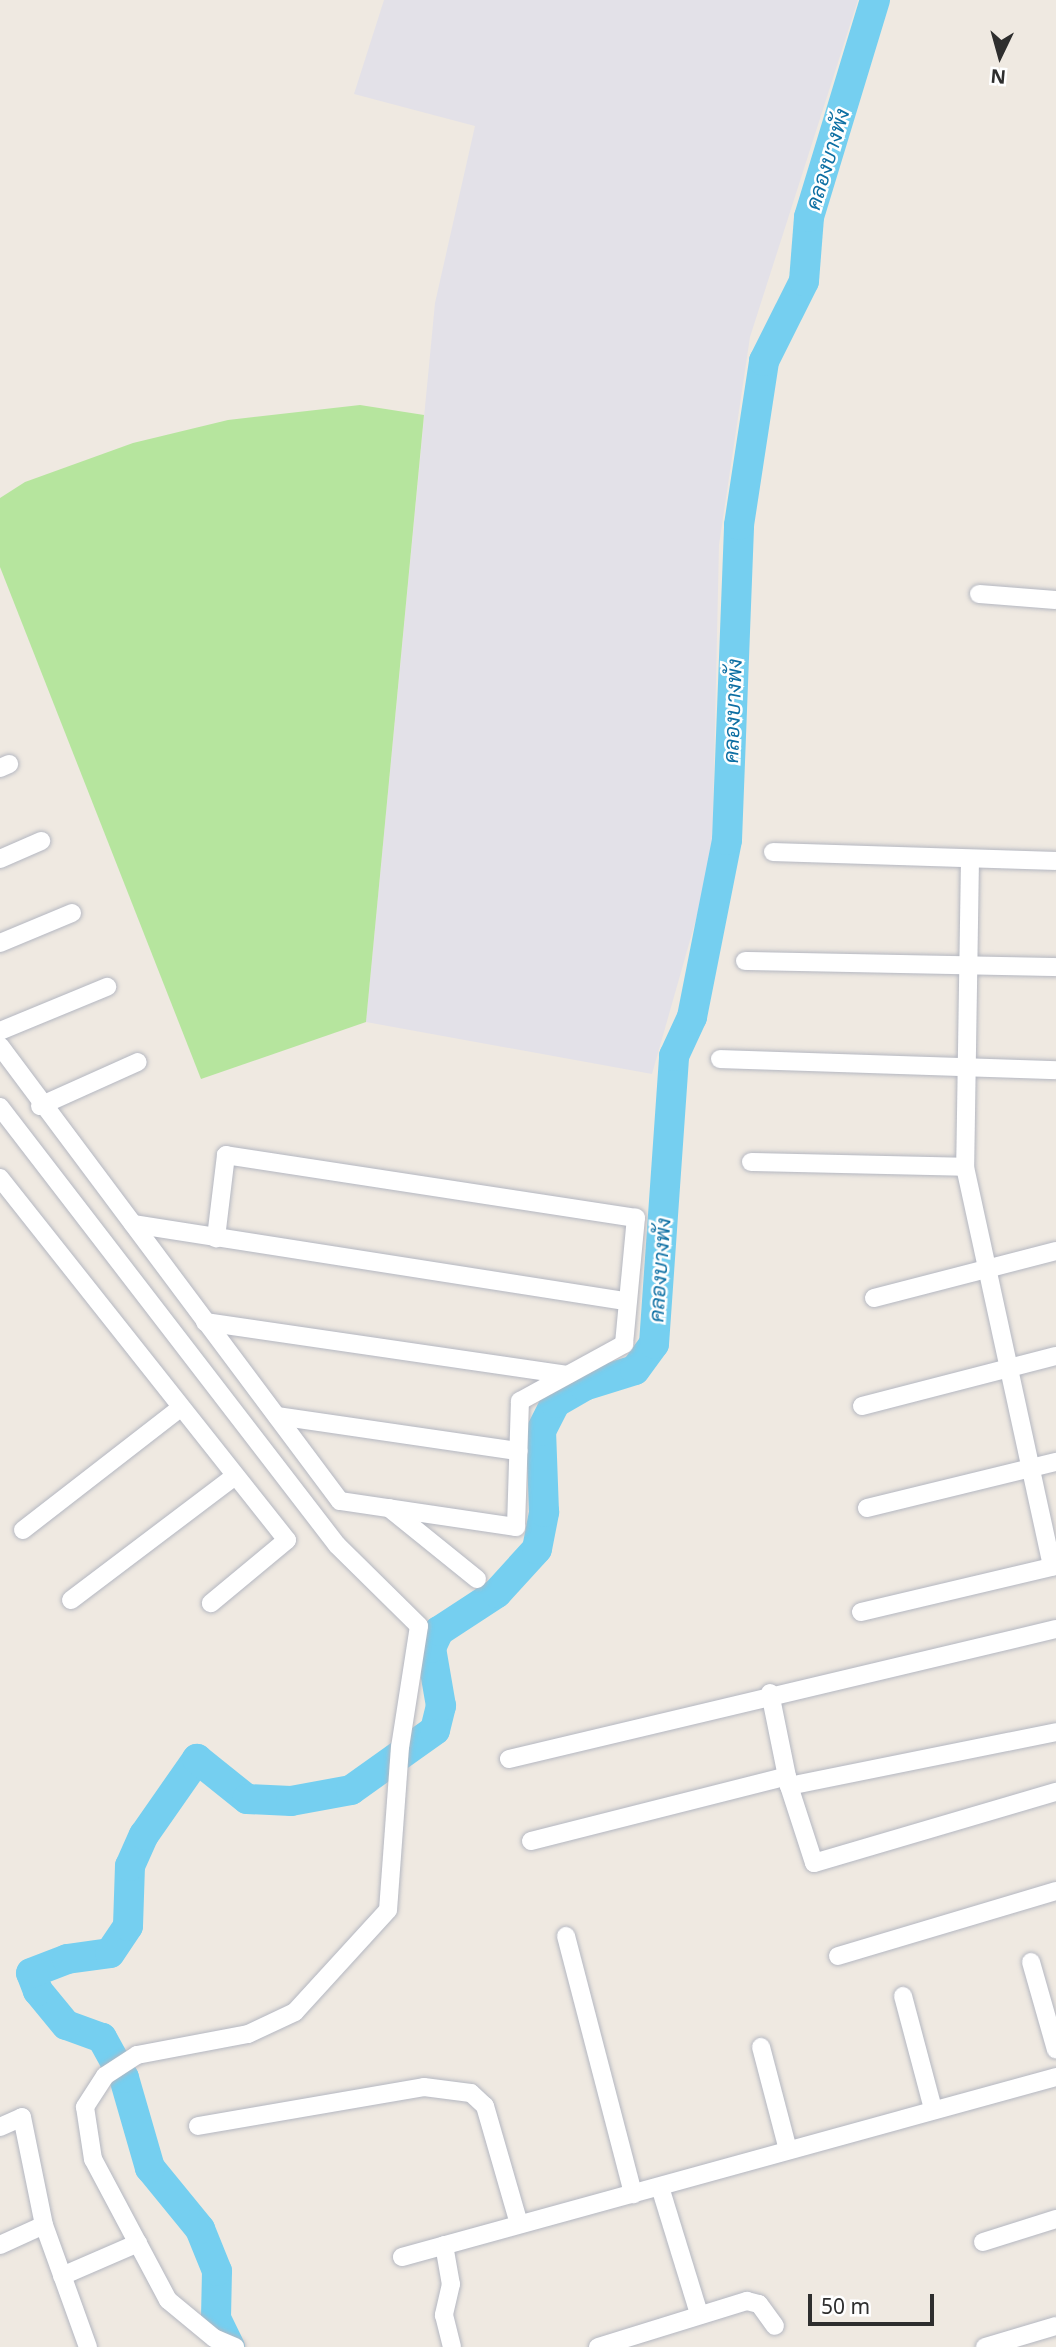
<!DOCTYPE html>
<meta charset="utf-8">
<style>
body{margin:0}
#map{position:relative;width:1056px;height:2347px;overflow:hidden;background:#efe9e1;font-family:"Noto Sans",Sarabun,sans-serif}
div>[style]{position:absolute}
.industrial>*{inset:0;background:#e3e1e8}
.green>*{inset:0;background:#b6e59e}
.river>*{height:30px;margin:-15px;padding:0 15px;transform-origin:15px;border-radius:15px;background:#75cff0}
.roads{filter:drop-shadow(0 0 2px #b4b7c1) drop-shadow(0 0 2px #b4b7c1)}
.minor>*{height:18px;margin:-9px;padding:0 9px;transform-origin:9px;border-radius:9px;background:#fff}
span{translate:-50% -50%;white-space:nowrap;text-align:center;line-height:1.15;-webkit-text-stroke:5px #fff;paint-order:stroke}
.water-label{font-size:21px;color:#0d6fa3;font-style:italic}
.north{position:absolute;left:965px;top:21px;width:70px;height:70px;-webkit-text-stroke:5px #fff;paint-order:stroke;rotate:185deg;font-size:19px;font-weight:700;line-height:28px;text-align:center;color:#2e2e2e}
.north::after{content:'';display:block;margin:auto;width:24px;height:32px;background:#2e2e2e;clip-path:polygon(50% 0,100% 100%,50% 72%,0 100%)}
.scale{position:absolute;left:808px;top:2294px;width:126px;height:32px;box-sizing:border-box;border:4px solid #2e2e2e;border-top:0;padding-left:9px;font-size:21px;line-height:24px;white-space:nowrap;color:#2e2e2e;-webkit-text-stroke:5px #fff;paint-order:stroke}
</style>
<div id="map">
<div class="industrial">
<div style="clip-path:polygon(384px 0,858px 0,750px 337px,719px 545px,712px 863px,652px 1074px,366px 1022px,435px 303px,475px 126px,354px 94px)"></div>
</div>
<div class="green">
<div style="clip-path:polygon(360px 405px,424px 415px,366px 1022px,201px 1079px,0 567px,0 498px,25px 482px,133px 443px,228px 420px)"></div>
</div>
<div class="river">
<div style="left:230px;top:2347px;width:32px;rotate:-116deg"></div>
<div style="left:216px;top:2318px;width:47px;rotate:-88.8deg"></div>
<div style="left:217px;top:2271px;width:45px;rotate:-112deg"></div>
<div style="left:200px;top:2229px;width:79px;rotate:-129.3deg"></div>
<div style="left:150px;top:2168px;width:94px;rotate:-106.1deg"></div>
<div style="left:124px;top:2078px;width:46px;rotate:-118.8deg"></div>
<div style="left:102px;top:2038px;width:38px;rotate:-160deg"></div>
<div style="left:66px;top:2025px;width:44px;rotate:-129.5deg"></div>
<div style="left:38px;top:1991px;width:19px;rotate:-111deg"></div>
<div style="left:31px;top:1973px;width:39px;rotate:-21deg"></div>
<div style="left:67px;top:1959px;width:43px;rotate:-7.9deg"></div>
<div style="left:110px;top:1953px;width:32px;rotate:-56deg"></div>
<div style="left:128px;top:1926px;width:60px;rotate:-88.1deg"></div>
<div style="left:130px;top:1866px;width:34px;rotate:-66deg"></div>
<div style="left:144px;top:1835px;width:93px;rotate:-55.1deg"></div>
<div style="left:197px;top:1759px;width:64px;rotate:38.7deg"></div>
<div style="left:247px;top:1799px;width:44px;rotate:2.6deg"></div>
<div style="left:291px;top:1801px;width:61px;rotate:-10.4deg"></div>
<div style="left:351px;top:1790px;width:103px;rotate:-35.5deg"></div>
<div style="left:435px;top:1730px;width:25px;rotate:-76deg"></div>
<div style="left:441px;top:1706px;width:59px;rotate:-99.8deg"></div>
<div style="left:431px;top:1648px;width:19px;rotate:-65deg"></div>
<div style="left:439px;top:1631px;width:69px;rotate:-33.2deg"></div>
<div style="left:497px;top:1593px;width:59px;rotate:-47.7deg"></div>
<div style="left:537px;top:1549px;width:38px;rotate:-79deg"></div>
<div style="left:544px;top:1512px;width:81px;rotate:-92.1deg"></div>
<div style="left:541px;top:1431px;width:31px;rotate:-63deg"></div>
<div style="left:555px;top:1403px;width:34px;rotate:-30deg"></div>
<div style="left:584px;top:1386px;width:53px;rotate:-17.4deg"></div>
<div style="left:635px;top:1370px;width:32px;rotate:-54deg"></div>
<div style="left:654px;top:1344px;width:289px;rotate:-86deg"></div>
<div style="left:674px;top:1056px;width:43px;rotate:-65.2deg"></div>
<div style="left:692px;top:1017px;width:180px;rotate:-78.8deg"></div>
<div style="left:727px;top:840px;width:315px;rotate:-87.8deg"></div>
<div style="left:739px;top:525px;width:166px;rotate:-81.3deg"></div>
<div style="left:764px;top:361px;width:89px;rotate:-63.4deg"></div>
<div style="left:804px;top:281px;width:64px;rotate:-85.5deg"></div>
<div style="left:809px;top:217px;width:227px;rotate:-73.1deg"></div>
</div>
<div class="roads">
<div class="minor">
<div style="left:979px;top:594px;width:77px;rotate:4.5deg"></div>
<div style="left:0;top:768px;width:10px;rotate:-24deg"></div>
<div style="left:773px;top:852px;width:283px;rotate:1.8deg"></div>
<div style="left:0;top:859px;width:45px;rotate:-23.7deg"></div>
<div style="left:970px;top:859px;width:308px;rotate:90.9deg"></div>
<div style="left:965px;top:1167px;width:409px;rotate:77.7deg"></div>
<div style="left:0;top:943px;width:78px;rotate:-22.6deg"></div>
<div style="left:745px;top:961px;width:311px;rotate:1.1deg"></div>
<div style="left:0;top:1031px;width:116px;rotate:-22.4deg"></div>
<div style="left:0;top:1046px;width:568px;rotate:53.23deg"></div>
<div style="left:340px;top:1501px;width:178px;rotate:8.4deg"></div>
<div style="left:516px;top:1527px;width:126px;rotate:-88.2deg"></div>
<div style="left:520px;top:1401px;width:119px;rotate:-28.7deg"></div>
<div style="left:624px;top:1344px;width:127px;rotate:-84.6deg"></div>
<div style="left:636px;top:1218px;width:415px;rotate:-171.3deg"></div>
<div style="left:226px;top:1155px;width:84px;rotate:96.9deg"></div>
<div style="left:720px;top:1059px;width:336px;rotate:1.9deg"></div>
<div style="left:40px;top:1106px;width:107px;rotate:-24.2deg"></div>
<div style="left:0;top:1107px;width:553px;rotate:52.43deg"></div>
<div style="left:337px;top:1545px;width:115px;rotate:44.6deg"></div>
<div style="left:419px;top:1626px;width:122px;rotate:98.9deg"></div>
<div style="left:400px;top:1747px;width:163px;rotate:94.2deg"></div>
<div style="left:388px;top:1910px;width:138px;rotate:132.4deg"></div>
<div style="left:295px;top:2012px;width:52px;rotate:154.9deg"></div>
<div style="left:248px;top:2034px;width:113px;rotate:169.3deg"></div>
<div style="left:137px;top:2055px;width:38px;rotate:147deg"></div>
<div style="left:105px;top:2076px;width:37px;rotate:123deg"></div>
<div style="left:85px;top:2107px;width:53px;rotate:81.3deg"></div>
<div style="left:93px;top:2159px;width:160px;rotate:62deg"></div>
<div style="left:168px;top:2300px;width:60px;rotate:39.6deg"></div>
<div style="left:214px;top:2338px;width:23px;rotate:23deg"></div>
<div style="left:751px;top:1162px;width:214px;rotate:1.3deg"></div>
<div style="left:0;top:1178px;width:462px;rotate:51.6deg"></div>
<div style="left:287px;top:1540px;width:99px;rotate:140.3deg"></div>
<div style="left:133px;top:1224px;width:500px;rotate:8.9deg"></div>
<div style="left:874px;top:1298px;width:188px;rotate:-14.5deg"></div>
<div style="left:205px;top:1322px;width:366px;rotate:8.3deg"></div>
<div style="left:862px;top:1406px;width:200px;rotate:-14.5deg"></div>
<div style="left:277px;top:1416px;width:244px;rotate:8.3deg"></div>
<div style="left:389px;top:1508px;width:113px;rotate:38.9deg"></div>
<div style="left:867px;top:1508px;width:195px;rotate:-13.7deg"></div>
<div style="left:23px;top:1530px;width:197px;rotate:-37.8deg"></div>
<div style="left:71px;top:1600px;width:206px;rotate:-37.1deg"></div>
<div style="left:861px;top:1612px;width:200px;rotate:-13.3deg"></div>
<div style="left:770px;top:1693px;width:95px;rotate:78.5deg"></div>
<div style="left:789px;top:1786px;width:81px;rotate:72deg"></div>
<div style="left:814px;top:1863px;width:252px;rotate:-16.4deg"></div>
<div style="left:509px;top:1759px;width:562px;rotate:-13.37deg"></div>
<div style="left:789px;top:1786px;width:272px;rotate:-11.4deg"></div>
<div style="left:531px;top:1841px;width:264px;rotate:-14.2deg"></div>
<div style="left:566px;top:1936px;width:267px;rotate:75.4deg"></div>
<div style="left:838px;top:1956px;width:227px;rotate:-16.6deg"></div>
<div style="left:1031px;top:1962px;width:91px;rotate:74.1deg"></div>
<div style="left:903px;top:1996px;width:117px;rotate:75.1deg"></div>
<div style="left:761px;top:2047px;width:106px;rotate:75.3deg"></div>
<div style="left:198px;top:2126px;width:229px;rotate:-9.8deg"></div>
<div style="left:424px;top:2087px;width:47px;rotate:7.3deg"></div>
<div style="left:471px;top:2093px;width:19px;rotate:43deg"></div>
<div style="left:485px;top:2106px;width:123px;rotate:73.9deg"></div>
<div style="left:0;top:2127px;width:24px;rotate:-24deg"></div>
<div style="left:22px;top:2117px;width:110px;rotate:78.5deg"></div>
<div style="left:44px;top:2225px;width:130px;rotate:70.2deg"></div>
<div style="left:660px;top:2187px;width:133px;rotate:72.9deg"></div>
<div style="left:983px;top:2242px;width:77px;rotate:-17.5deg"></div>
<div style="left:0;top:2245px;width:48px;rotate:-24.4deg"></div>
<div style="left:444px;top:2245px;width:40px;rotate:80deg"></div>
<div style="left:451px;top:2284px;width:32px;rotate:103deg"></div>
<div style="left:444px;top:2315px;width:33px;rotate:76deg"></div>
<div style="left:402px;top:2257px;width:678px;rotate:-15.39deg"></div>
<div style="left:62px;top:2276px;width:83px;rotate:-23.5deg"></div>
<div style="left:598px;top:2347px;width:156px;rotate:-17.2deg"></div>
<div style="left:747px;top:2301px;width:12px;rotate:14deg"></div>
<div style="left:759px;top:2304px;width:27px;rotate:54deg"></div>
<div style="left:985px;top:2347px;width:74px;rotate:-16.5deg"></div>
</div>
</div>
<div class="water-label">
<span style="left:827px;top:159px;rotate:-73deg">คลองบางพัง</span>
<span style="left:732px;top:711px;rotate:-88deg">คลองบางพัง</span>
<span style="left:659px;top:1270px;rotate:-86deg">คลองบางพัง</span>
</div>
<div class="north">N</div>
<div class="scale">50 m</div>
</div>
